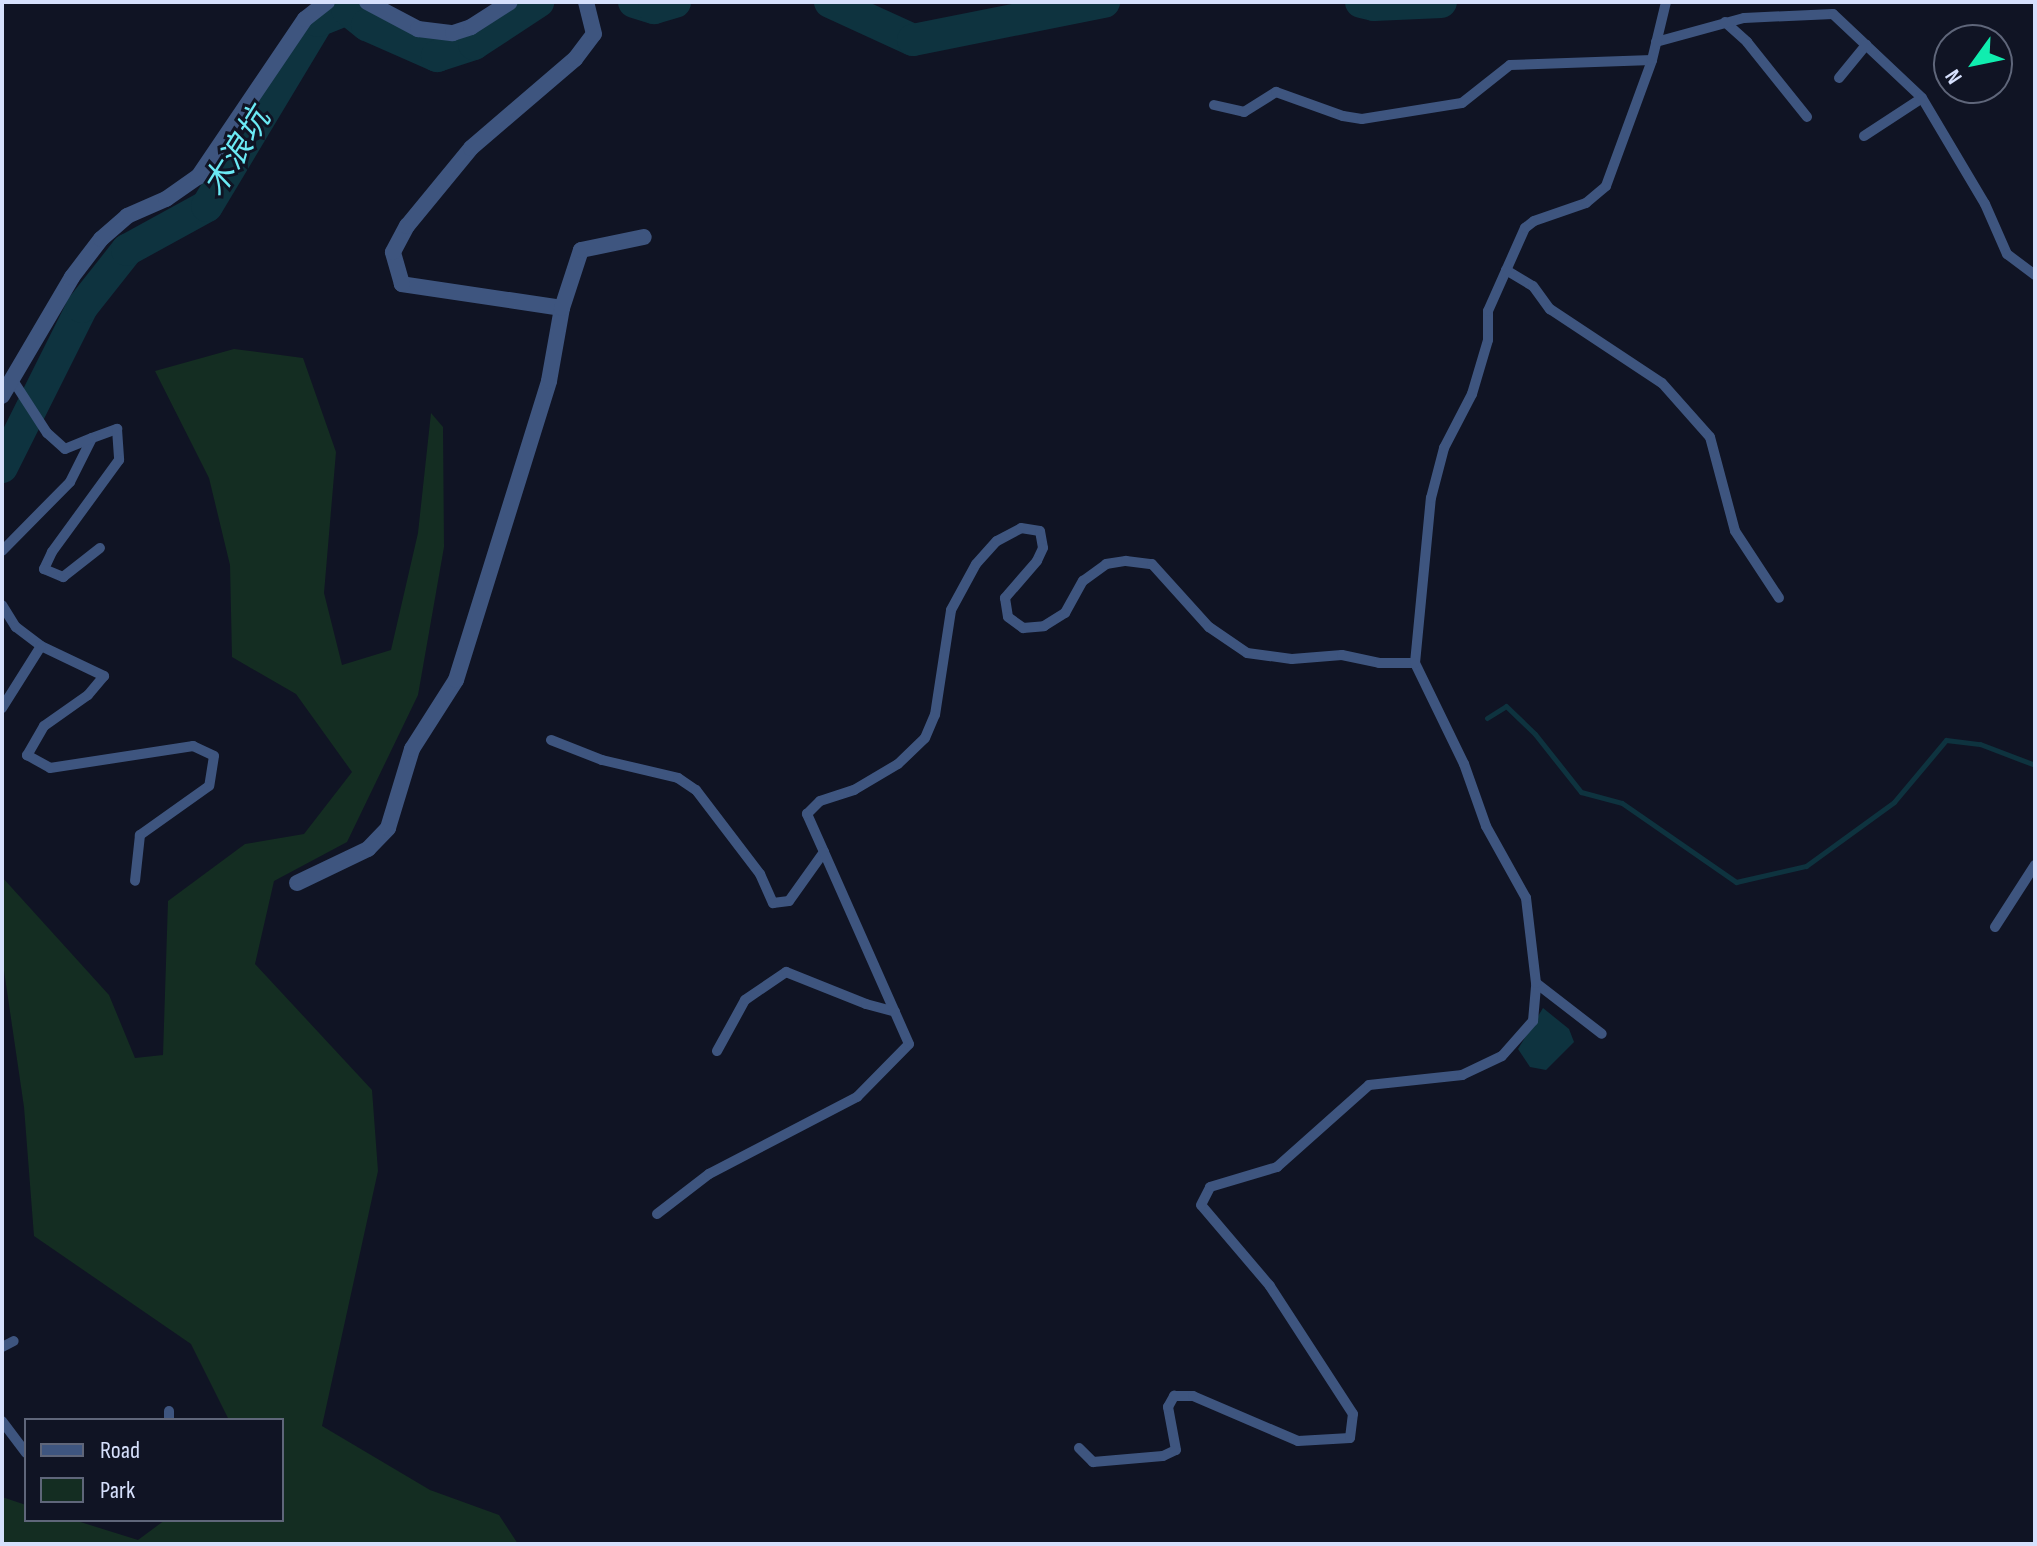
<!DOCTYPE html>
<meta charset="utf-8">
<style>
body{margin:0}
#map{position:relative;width:2037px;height:1546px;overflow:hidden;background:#101424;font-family:"Sofia Sans Condensed","Noto Sans TC",sans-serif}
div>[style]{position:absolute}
.green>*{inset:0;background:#142d22}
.water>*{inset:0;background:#0e333f}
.stream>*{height:5px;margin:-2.5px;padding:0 2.5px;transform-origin:2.5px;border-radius:2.5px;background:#0e333f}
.river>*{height:32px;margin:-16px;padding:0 16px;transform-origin:16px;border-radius:16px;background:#0e333f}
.service>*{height:10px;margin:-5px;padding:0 5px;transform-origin:5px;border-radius:5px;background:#3e557f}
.minor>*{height:16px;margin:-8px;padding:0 8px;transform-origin:8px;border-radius:8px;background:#3e557f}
span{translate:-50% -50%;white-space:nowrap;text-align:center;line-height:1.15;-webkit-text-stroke:6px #101424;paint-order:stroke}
.water-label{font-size:32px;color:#6beaf5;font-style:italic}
.frame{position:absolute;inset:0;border:4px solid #d6e0fc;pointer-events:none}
.legend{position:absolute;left:24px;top:1418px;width:260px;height:104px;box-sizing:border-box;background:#101424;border:2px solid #5f667a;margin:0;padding:10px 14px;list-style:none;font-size:24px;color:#d6e0fc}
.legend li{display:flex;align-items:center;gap:16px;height:40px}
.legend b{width:40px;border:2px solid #5f667a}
.north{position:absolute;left:1933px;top:24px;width:80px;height:80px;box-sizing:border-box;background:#101424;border:2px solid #5f667a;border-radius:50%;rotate:237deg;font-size:22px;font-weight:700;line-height:32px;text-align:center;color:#d6e0fc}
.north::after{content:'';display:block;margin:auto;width:28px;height:36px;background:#10edaf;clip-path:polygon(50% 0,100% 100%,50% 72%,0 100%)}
</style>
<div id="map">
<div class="green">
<div style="clip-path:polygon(234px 349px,303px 358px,336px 452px,324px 593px,342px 665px,391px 650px,418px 533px,431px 413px,443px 427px,444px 547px,418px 695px,347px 842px,274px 881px,255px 964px,372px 1090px,378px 1171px,322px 1426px,430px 1490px,499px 1515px,518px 1544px,2px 1544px,2px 1497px,26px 1505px,26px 1520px,74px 1520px,138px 1540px,165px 1520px,282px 1520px,282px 1420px,229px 1420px,191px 1344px,34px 1236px,24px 1107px,2px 957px,2px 877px,109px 995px,135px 1058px,163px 1055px,168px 901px,245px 844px,304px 834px,352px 772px,296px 694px,232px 657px,230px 565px,209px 478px,155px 371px)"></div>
</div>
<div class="water">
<div style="clip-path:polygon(1543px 1008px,1569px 1029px,1574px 1042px,1546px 1070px,1530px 1067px,1518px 1049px)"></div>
</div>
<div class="stream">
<div style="left:1487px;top:718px;width:22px;rotate:-32deg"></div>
<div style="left:1506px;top:706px;width:40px;rotate:44deg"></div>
<div style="left:1535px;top:734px;width:74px;rotate:51.6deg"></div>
<div style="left:1581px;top:792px;width:42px;rotate:15deg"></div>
<div style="left:1622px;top:803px;width:139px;rotate:34.7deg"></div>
<div style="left:1736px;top:882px;width:72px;rotate:-12.9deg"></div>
<div style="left:1806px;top:866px;width:109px;rotate:-36deg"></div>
<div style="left:1894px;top:802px;width:81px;rotate:-50deg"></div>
<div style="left:1946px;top:740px;width:34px;rotate:7deg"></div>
<div style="left:1980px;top:744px;width:59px;rotate:20.9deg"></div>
</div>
<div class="river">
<div style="left:634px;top:2px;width:21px;rotate:17deg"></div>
<div style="left:654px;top:8px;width:22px;rotate:-16deg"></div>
<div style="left:830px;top:2px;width:91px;rotate:24.6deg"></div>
<div style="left:913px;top:40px;width:195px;rotate:-11.3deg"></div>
<div style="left:1361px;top:2px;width:13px;rotate:13deg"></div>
<div style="left:1374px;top:5px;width:67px;rotate:-2.6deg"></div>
<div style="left:2px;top:467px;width:179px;rotate:-63.4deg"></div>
<div style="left:82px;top:307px;width:73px;rotate:-51.7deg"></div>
<div style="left:127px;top:250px;width:91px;rotate:-28.8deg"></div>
<div style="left:207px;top:206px;width:216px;rotate:-59deg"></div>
<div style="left:318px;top:21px;width:31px;rotate:-22deg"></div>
<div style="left:347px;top:9px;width:26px;rotate:39deg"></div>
<div style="left:367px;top:25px;width:77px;rotate:23.9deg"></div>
<div style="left:437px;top:56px;width:39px;rotate:-18deg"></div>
<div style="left:474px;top:44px;width:77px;rotate:-33.3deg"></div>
</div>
<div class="service">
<div style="left:1725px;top:22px;width:30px;rotate:42deg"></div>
<div style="left:1747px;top:42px;width:96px;rotate:51.3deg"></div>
<div style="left:1656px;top:42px;width:91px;rotate:-15.3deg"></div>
<div style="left:1744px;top:18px;width:89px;rotate:-2.6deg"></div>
<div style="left:1833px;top:14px;width:122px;rotate:43.3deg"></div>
<div style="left:1922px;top:98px;width:123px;rotate:59.3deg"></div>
<div style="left:1985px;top:204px;width:55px;rotate:66.3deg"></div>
<div style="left:2007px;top:254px;width:35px;rotate:37deg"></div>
<div style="left:1839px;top:78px;width:43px;rotate:-50.7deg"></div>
<div style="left:1214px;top:105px;width:31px;rotate:13deg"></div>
<div style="left:1244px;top:112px;width:38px;rotate:-32deg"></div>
<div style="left:1276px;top:92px;width:71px;rotate:19.7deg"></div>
<div style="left:1343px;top:116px;width:19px;rotate:9deg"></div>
<div style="left:1362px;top:119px;width:101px;rotate:-9.1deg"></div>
<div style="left:1462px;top:103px;width:61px;rotate:-38.4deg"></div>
<div style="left:1510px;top:65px;width:142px;rotate:-2deg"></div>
<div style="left:1864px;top:136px;width:69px;rotate:-33.2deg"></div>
<div style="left:1506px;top:270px;width:31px;rotate:31deg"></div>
<div style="left:1533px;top:286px;width:29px;rotate:54deg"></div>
<div style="left:1550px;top:309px;width:134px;rotate:33.5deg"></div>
<div style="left:1662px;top:383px;width:72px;rotate:48.4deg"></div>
<div style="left:1710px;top:437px;width:97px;rotate:75.1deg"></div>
<div style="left:1735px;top:531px;width:80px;rotate:56.7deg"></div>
<div style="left:92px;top:438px;width:27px;rotate:-20deg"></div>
<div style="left:117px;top:429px;width:31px;rotate:86deg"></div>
<div style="left:119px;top:460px;width:114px;rotate:126.1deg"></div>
<div style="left:52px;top:552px;width:19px;rotate:115deg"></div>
<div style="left:44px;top:569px;width:21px;rotate:23deg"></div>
<div style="left:63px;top:577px;width:47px;rotate:-38.1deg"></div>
<div style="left:2px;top:551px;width:97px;rotate:-45.4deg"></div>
<div style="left:70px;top:482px;width:49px;rotate:-63.4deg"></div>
<div style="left:92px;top:438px;width:29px;rotate:158deg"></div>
<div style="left:65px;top:449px;width:24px;rotate:-138deg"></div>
<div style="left:47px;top:433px;width:64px;rotate:-122.9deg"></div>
<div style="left:2px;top:605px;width:26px;rotate:58deg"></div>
<div style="left:16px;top:627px;width:31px;rotate:37deg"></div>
<div style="left:41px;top:646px;width:70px;rotate:25.5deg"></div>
<div style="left:104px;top:676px;width:25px;rotate:130deg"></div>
<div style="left:88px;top:695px;width:54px;rotate:144.8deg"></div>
<div style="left:44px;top:726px;width:34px;rotate:120deg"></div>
<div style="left:27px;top:755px;width:26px;rotate:29deg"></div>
<div style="left:50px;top:768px;width:145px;rotate:-8.7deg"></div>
<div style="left:193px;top:746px;width:23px;rotate:25deg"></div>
<div style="left:214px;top:756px;width:30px;rotate:99deg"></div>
<div style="left:209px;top:786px;width:85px;rotate:144.6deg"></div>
<div style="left:140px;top:835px;width:46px;rotate:96.2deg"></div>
<div style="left:2px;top:708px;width:73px;rotate:-57.8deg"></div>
<div style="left:551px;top:740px;width:55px;rotate:21.4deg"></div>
<div style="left:602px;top:760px;width:78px;rotate:13.3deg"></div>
<div style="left:678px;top:778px;width:22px;rotate:34deg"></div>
<div style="left:696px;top:790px;width:106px;rotate:52.7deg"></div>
<div style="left:760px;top:874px;width:32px;rotate:66deg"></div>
<div style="left:773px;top:903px;width:16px;rotate:-7deg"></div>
<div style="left:789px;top:901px;width:60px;rotate:-54.5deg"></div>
<div style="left:824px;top:852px;width:42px;rotate:-114.1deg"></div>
<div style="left:807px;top:814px;width:18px;rotate:-45deg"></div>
<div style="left:820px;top:801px;width:36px;rotate:-18deg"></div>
<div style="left:854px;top:790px;width:51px;rotate:-30.6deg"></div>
<div style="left:898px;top:764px;width:37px;rotate:-44deg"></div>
<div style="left:925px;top:738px;width:25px;rotate:-67deg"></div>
<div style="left:935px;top:715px;width:106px;rotate:-81.3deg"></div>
<div style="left:951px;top:610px;width:52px;rotate:-61.5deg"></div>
<div style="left:976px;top:564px;width:31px;rotate:-48deg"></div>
<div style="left:997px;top:541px;width:27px;rotate:-28deg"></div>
<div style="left:1021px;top:528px;width:19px;rotate:9deg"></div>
<div style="left:1040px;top:531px;width:17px;rotate:80deg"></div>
<div style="left:1043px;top:548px;width:14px;rotate:115deg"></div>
<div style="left:1037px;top:561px;width:49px;rotate:130.9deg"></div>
<div style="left:1005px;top:598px;width:19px;rotate:81deg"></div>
<div style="left:1008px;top:617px;width:19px;rotate:36deg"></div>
<div style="left:1023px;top:628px;width:21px;rotate:-5deg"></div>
<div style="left:1044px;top:626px;width:25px;rotate:-32deg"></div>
<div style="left:1065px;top:613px;width:37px;rotate:-61deg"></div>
<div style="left:1083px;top:581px;width:29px;rotate:-36deg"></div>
<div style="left:1106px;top:564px;width:20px;rotate:-9deg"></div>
<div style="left:1126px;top:561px;width:26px;rotate:7deg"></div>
<div style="left:1152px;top:564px;width:85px;rotate:47.9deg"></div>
<div style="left:1209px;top:627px;width:46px;rotate:34.4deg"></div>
<div style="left:1247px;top:653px;width:45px;rotate:7.6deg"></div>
<div style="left:1292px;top:659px;width:50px;rotate:-4.6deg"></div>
<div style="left:1342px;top:655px;width:38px;rotate:12deg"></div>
<div style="left:1379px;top:663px;width:36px"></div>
<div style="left:1995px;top:927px;width:74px;rotate:-57.2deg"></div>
<div style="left:1536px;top:983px;width:83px;rotate:37.7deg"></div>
<div style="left:717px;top:1051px;width:58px;rotate:-61.2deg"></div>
<div style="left:745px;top:1000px;width:50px;rotate:-34.3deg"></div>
<div style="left:786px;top:972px;width:86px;rotate:21.8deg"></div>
<div style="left:866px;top:1004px;width:30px;rotate:15deg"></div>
<div style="left:657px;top:1214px;width:66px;rotate:-37.6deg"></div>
<div style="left:709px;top:1174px;width:167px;rotate:-27.5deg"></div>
<div style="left:857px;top:1097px;width:74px;rotate:-45.5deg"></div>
<div style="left:909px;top:1044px;width:210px;rotate:-113.9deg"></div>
<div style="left:2px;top:1347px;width:13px;rotate:-27deg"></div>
<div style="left:169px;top:1411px;width:9px;rotate:90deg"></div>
<div style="left:2px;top:1421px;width:40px;rotate:53deg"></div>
<div style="left:1079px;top:1448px;width:20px;rotate:45deg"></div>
<div style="left:1093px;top:1462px;width:70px;rotate:-4.9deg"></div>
<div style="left:1163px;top:1456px;width:14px;rotate:-25deg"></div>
<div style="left:1176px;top:1450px;width:44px;rotate:-100.5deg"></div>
<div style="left:1168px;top:1407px;width:13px;rotate:-61deg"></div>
<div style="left:1174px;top:1396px;width:19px"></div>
<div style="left:1193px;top:1396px;width:114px;rotate:23.2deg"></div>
<div style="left:1298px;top:1441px;width:52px;rotate:-3.3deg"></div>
<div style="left:1350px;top:1438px;width:24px;rotate:-83deg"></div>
<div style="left:1353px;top:1414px;width:153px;rotate:-123deg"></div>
<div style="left:1270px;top:1286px;width:106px;rotate:-130.4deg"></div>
<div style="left:1201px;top:1205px;width:20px;rotate:-63deg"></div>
<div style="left:1210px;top:1187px;width:70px;rotate:-16.6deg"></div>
<div style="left:1277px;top:1167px;width:123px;rotate:-41.7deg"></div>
<div style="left:1369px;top:1085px;width:94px;rotate:-6.1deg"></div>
<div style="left:1462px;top:1075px;width:44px;rotate:-25.4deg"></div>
<div style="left:1502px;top:1056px;width:47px;rotate:-48.5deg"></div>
<div style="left:1533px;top:1021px;width:38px;rotate:-85deg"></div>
<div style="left:1536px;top:983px;width:86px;rotate:-96.7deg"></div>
<div style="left:1526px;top:898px;width:82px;rotate:-119.1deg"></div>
<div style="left:1486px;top:826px;width:66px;rotate:-109.5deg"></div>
<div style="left:1464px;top:764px;width:112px;rotate:-115.9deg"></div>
<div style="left:1415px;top:663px;width:166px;rotate:-84.5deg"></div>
<div style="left:1431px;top:498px;width:52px;rotate:-75.4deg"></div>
<div style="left:1444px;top:448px;width:61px;rotate:-62.6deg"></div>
<div style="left:1472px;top:394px;width:56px;rotate:-73.5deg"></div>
<div style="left:1488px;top:340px;width:29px;rotate:-90deg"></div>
<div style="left:1488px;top:311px;width:91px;rotate:-66deg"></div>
<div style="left:1525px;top:228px;width:11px;rotate:-38deg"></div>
<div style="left:1534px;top:221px;width:55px;rotate:-19.1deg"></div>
<div style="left:1586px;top:203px;width:26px;rotate:-40deg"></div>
<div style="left:1606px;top:186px;width:134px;rotate:-69.9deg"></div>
<div style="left:1652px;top:60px;width:60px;rotate:-76.4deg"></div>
</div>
<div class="minor">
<div style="left:367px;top:2px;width:58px;rotate:27.9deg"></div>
<div style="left:418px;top:29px;width:35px;rotate:7deg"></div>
<div style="left:453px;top:33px;width:19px;rotate:-18deg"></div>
<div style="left:471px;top:27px;width:46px;rotate:-32.7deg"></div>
<div style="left:562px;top:308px;width:162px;rotate:-171.5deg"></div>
<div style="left:402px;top:284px;width:33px;rotate:-106deg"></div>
<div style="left:393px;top:252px;width:30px;rotate:-62deg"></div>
<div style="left:407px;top:226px;width:101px;rotate:-50.6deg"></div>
<div style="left:471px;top:148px;width:137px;rotate:-40.6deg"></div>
<div style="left:575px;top:59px;width:31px;rotate:-53deg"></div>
<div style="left:594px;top:34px;width:33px;rotate:-104deg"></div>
<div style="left:2px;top:396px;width:138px;rotate:-59.5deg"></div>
<div style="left:72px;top:277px;width:48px;rotate:-52.7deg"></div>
<div style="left:101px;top:239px;width:35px;rotate:-41deg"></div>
<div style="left:127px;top:216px;width:43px;rotate:-23.6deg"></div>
<div style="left:166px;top:199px;width:39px;rotate:-35deg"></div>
<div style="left:198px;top:177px;width:191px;rotate:-55.9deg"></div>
<div style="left:305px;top:19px;width:28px;rotate:-38deg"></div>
<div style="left:297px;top:883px;width:79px;rotate:-25.6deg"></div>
<div style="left:368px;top:849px;width:29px;rotate:-46deg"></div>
<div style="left:388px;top:828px;width:83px;rotate:-73.1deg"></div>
<div style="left:412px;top:749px;width:82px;rotate:-57.5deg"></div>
<div style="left:456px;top:680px;width:313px;rotate:-72.7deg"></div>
<div style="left:549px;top:381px;width:74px;rotate:-79.9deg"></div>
<div style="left:562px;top:308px;width:61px;rotate:-71.9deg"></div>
<div style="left:581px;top:250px;width:64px;rotate:-11.7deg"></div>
</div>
<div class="water-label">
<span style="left:238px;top:153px;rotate:-58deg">木浪坑</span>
</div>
<div class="frame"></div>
<ul class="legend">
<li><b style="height:10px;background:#3e557f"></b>Road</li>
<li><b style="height:22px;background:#142d22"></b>Park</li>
</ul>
<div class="north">N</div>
</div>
